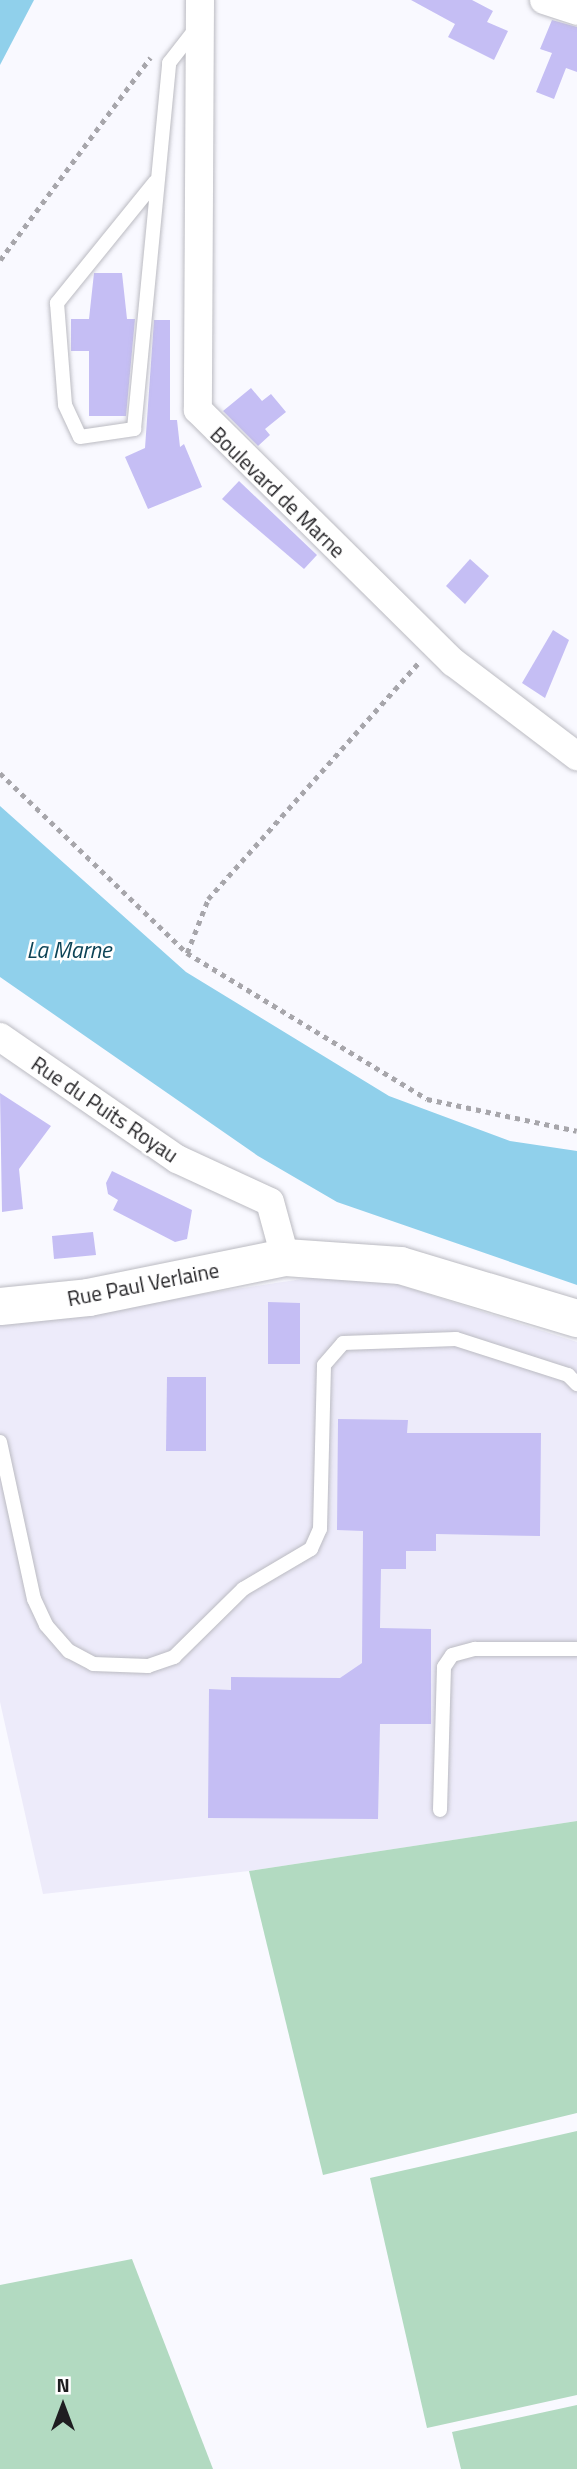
<!DOCTYPE html>
<style>
body{margin:0}
#map{position:relative;width:577px;height:2469px;overflow:hidden;background:#f9f9ff;font-family:"Titillium Web",sans-serif}
div>[style]{position:absolute}
.built>*{inset:0;background:#edebfa}
.green>*{inset:0;background:#b2dac1}
.water>*{inset:0;background:#90d0eb}
.building>*{inset:0;background:#c5bef4}
.path>*{height:4.5px;margin-top:-2.25px;transform-origin:0;background:repeating-linear-gradient(90deg,#a7a6ab 0 5px,transparent 0 10px)}
.roads{filter:drop-shadow(0 0 2px #bbbbc2) drop-shadow(0 0 2px #bbbbc2)}
.service>*{height:14px;margin:-7px;padding:0 7px;transform-origin:7px;border-radius:7px;background:#fff}
.minor>*{height:28px;margin:-14px;padding:0 14px;transform-origin:14px;border-radius:14px;background:#fff}
.tertiary>*{height:37px;margin:-18.5px;padding:0 18.5px;transform-origin:18.5px;border-radius:18.5px;background:#fff}
span{translate:-50% -50%;white-space:nowrap;text-align:center;line-height:1.15;-webkit-text-stroke:5px #fff;paint-order:stroke}
.street-label{font-size:21px;color:#1f1e21}
.water-label{font-size:23px;color:#0c4356;font-style:italic}
.north{position:absolute;left:28px;top:2371px;width:70px;height:70px;-webkit-text-stroke:5px #fff;paint-order:stroke;rotate:0deg;font-size:19px;font-weight:700;line-height:28px;text-align:center;color:#1f1e21}
.north::after{content:'';display:block;margin:auto;width:24px;height:32px;background:#1f1e21;clip-path:polygon(50% 0,100% 100%,50% 72%,0 100%)}
</style>
<div id="map">
<div class="built">
<div style="clip-path:polygon(356px 1271px,577px 1342px,577px 1821px,249px 1871px,43px 1894px,0 1702px,0 1324px)"></div>
</div>
<div class="green">
<div style="clip-path:polygon(577px 1821px,577px 2113px,323px 2175px,249px 1871px)"></div>
<div style="clip-path:polygon(577px 2131px,577px 2395px,427px 2428px,370px 2178px)"></div>
<div style="clip-path:polygon(132px 2259px,213px 2469px,0 2469px,0 2285px)"></div>
<div style="clip-path:polygon(577px 2405px,577px 2469px,461px 2469px,452px 2432px)"></div>
</div>
<div class="water">
<div style="clip-path:polygon(0 0,34px 0,0 65px)"></div>
<div style="clip-path:polygon(0 806px,186px 972px,389px 1096px,510px 1141px,577px 1151px,577px 1285px,337px 1202px,258px 1156px,0 977px)"></div>
</div>
<div class="building">
<div style="clip-path:polygon(411px 0,472px 0,493px 11px,487px 22px,508px 31px,494px 60px,448px 37px,455px 24px)"></div>
<div style="clip-path:polygon(552px 20px,577px 27px,577px 72px,566px 68px,554px 99px,536px 92px,552px 53px,540px 49px)"></div>
<div style="clip-path:polygon(94px 273px,122px 273px,127px 319px,135px 319px,126px 416px,89px 416px,89px 351px,71px 351px,71px 319px,89px 319px)"></div>
<div style="clip-path:polygon(154px 320px,170px 320px,170px 420px,177px 420px,180px 447px,184px 444px,202px 487px,148px 509px,125px 457px,145px 448px)"></div>
<div style="clip-path:polygon(251px 388px,262px 401px,271px 394px,286px 412px,265px 429px,270px 435px,258px 446px,223px 411px)"></div>
<div style="clip-path:polygon(239px 481px,317px 555px,304px 569px,222px 499px)"></div>
<div style="clip-path:polygon(470px 559px,489px 576px,465px 604px,446px 586px)"></div>
<div style="clip-path:polygon(553px 630px,569px 640px,545px 698px,522px 683px)"></div>
<div style="clip-path:polygon(0 1093px,51px 1126px,19px 1169px,23px 1209px,2px 1212px)"></div>
<div style="clip-path:polygon(112px 1171px,192px 1210px,187px 1239px,175px 1242px,113px 1210px,118px 1200px,108px 1194px,106px 1183px)"></div>
<div style="clip-path:polygon(93px 1232px,96px 1255px,54px 1259px,52px 1236px)"></div>
<div style="clip-path:polygon(268px 1302px,300px 1303px,300px 1364px,268px 1364px)"></div>
<div style="clip-path:polygon(167px 1377px,206px 1377px,206px 1451px,166px 1451px)"></div>
<div style="clip-path:polygon(338px 1419px,408px 1420px,407px 1433px,541px 1433px,540px 1536px,436px 1534px,436px 1551px,406px 1551px,406px 1569px,381px 1569px,380px 1628px,431px 1629px,431px 1724px,380px 1724px,378px 1819px,208px 1818px,209px 1689px,231px 1690px,231px 1677px,340px 1678px,362px 1663px,363px 1531px,337px 1530px)"></div>
</div>
<div class="path">
<div style="left:0;top:260px;width:252px;rotate:-53.4deg"></div>
<div style="left:0;top:773px;width:260px;rotate:43.9deg"></div>
<div style="left:187px;top:953px;width:281px;rotate:31.3deg"></div>
<div style="left:427px;top:1099px;width:153px;rotate:12deg"></div>
<div style="left:187px;top:953px;width:58px;rotate:-68.7deg"></div>
<div style="left:208px;top:899px;width:316px;rotate:-48.3deg"></div>
</div>
<div class="roads">
<div class="service">
<div style="left:155px;top:182px;width:156px;rotate:129deg"></div>
<div style="left:57px;top:303px;width:102px;rotate:85.5deg"></div>
<div style="left:65px;top:405px;width:35px;rotate:65deg"></div>
<div style="left:80px;top:437px;width:55px;rotate:-8.4deg"></div>
<div style="left:134px;top:429px;width:368px;rotate:-84.5deg"></div>
<div style="left:169px;top:63px;width:46px;rotate:-52.1deg"></div>
<div style="left:0;top:1442px;width:161px;rotate:77.8deg"></div>
<div style="left:34px;top:1599px;width:29px;rotate:65deg"></div>
<div style="left:46px;top:1625px;width:35px;rotate:49deg"></div>
<div style="left:69px;top:1651px;width:27px;rotate:28deg"></div>
<div style="left:93px;top:1664px;width:55px;rotate:2.1deg"></div>
<div style="left:148px;top:1666px;width:28px;rotate:-19deg"></div>
<div style="left:174px;top:1657px;width:97px;rotate:-44.6deg"></div>
<div style="left:243px;top:1589px;width:79px;rotate:-30.5deg"></div>
<div style="left:311px;top:1549px;width:22px;rotate:-66deg"></div>
<div style="left:320px;top:1529px;width:164px;rotate:-88.6deg"></div>
<div style="left:324px;top:1365px;width:29px;rotate:-49deg"></div>
<div style="left:343px;top:1343px;width:113px;rotate:-2deg"></div>
<div style="left:456px;top:1339px;width:118px;rotate:17.8deg"></div>
<div style="left:568px;top:1375px;width:13px;rotate:45deg"></div>
<div style="left:440px;top:1810px;width:143px;rotate:-88.4deg"></div>
<div style="left:444px;top:1667px;width:14px;rotate:-56deg"></div>
<div style="left:452px;top:1655px;width:24px;rotate:-15deg"></div>
<div style="left:475px;top:1649px;width:102px"></div>
</div>
<div class="minor">
<div style="left:200px;top:0;width:410px;rotate:90.3deg"></div>
<div style="left:198px;top:410px;width:359px;rotate:44.7deg"></div>
<div style="left:453px;top:662px;width:156px;rotate:37.2deg"></div>
<div style="left:544px;top:0;width:35px;rotate:18deg"></div>
<div style="left:0;top:1037px;width:215px;rotate:34.6deg"></div>
<div style="left:177px;top:1159px;width:102px;rotate:24.8deg"></div>
<div style="left:270px;top:1202px;width:57px;rotate:74.7deg"></div>
</div>
<div class="tertiary">
<div style="left:0;top:1306px;width:88px;rotate:-5.8deg"></div>
<div style="left:88px;top:1297px;width:201px;rotate:-11.5deg"></div>
<div style="left:285px;top:1257px;width:115px;rotate:4deg"></div>
<div style="left:400px;top:1265px;width:185px;rotate:16.7deg"></div>
</div>
</div>
<div class="street-label">
<span style="left:278px;top:492px;rotate:44deg">Boulevard de Marne</span>
<span style="left:105px;top:1109px;rotate:34deg">Rue du Puits Royau</span>
<span style="left:143px;top:1284px;rotate:-11deg">Rue Paul Verlaine</span>
</div>
<div class="water-label">
<span style="left:69px;top:950px">La Marne</span>
</div>
<div class="north">N</div>
</div>
